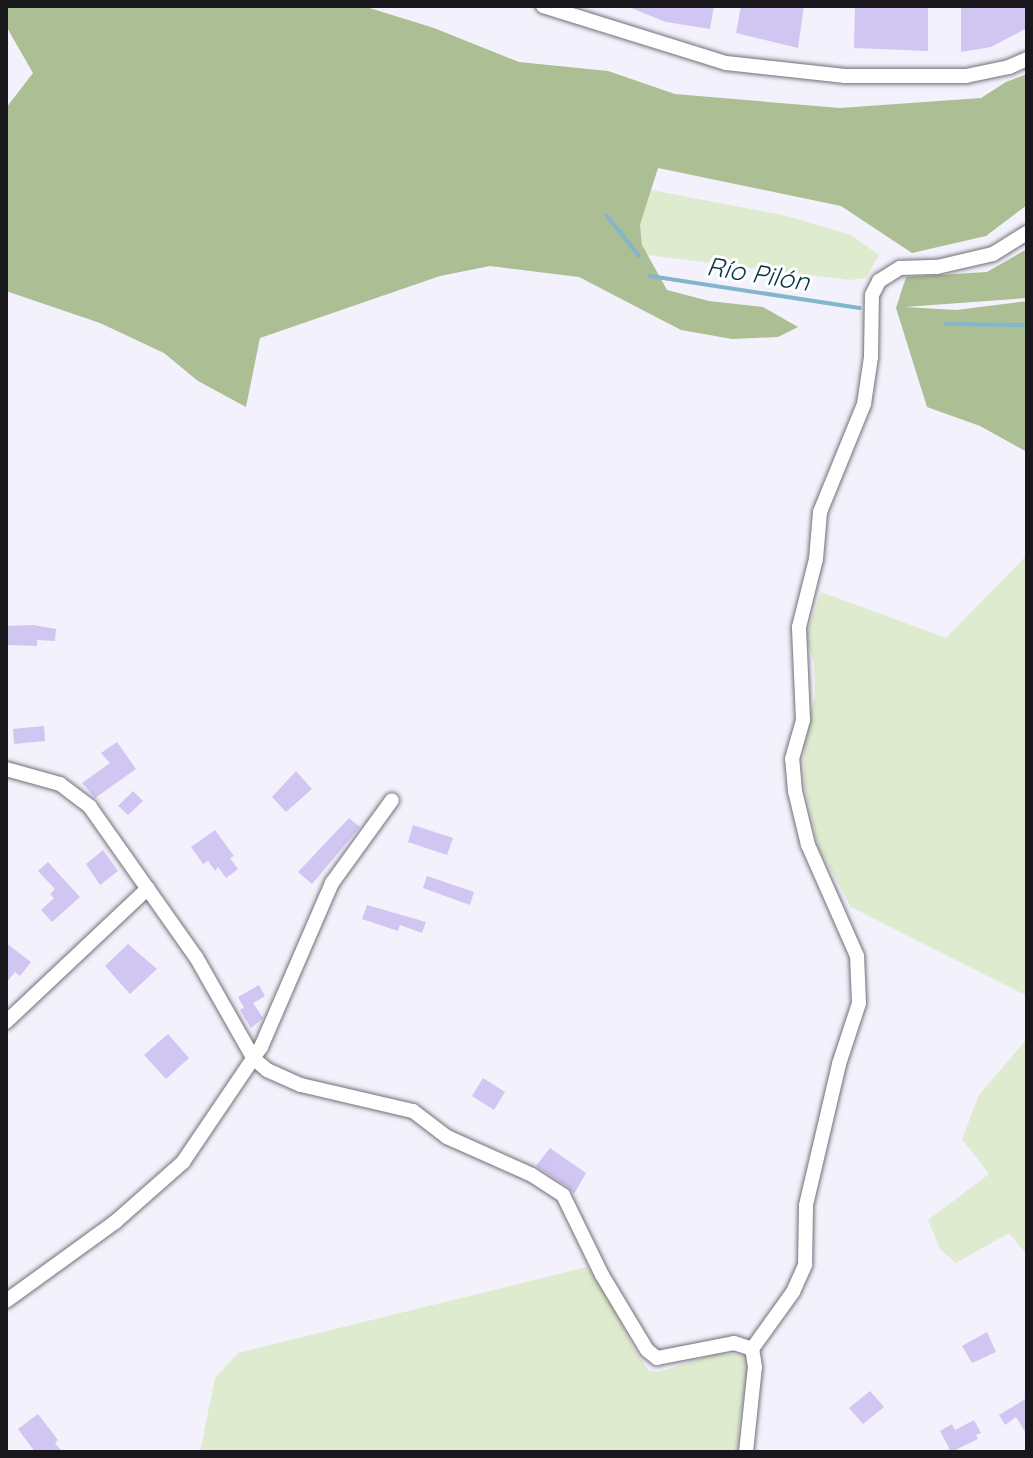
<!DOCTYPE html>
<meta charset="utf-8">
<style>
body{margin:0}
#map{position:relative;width:1033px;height:1458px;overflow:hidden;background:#f3f1fb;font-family:Quicksand,sans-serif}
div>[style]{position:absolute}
.green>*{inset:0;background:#deebce}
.forest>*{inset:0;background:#acbe93}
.stream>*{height:4px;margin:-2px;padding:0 2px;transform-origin:2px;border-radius:2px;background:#83b5cc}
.building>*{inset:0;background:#d1c6f2}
.roads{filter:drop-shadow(0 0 2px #727079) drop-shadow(0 0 2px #727079)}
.minor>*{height:14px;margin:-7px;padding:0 7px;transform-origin:7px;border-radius:7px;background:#fff}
span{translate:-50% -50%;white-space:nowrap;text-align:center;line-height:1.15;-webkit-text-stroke:6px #fff;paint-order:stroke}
.water-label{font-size:26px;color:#063546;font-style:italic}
.frame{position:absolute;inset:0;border:8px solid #18171b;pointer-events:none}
</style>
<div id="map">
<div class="green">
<div style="clip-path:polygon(651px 190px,787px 216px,851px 235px,879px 255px,866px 278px,849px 280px,647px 255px,642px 245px,640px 225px)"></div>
<div style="clip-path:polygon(1027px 555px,1027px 996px,851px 907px,818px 846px,804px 784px,804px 741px,815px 695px,814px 664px,806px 636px,821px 592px,946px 638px)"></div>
<div style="clip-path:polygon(1027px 1039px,1027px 1255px,1009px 1233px,956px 1263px,940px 1249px,928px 1220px,989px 1174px,962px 1139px,979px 1095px)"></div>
<div style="clip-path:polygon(587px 1267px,607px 1294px,634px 1349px,649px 1371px,658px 1372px,719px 1353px,746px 1356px,748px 1372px,739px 1422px,738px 1452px,200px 1452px,215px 1378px,238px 1353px)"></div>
</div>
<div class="forest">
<div style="clip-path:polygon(6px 6px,363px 6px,434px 28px,519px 62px,608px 71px,675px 94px,840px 108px,981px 98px,1006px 82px,1027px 74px,1027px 205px,986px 236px,912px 253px,841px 206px,658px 168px,640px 225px,642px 245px,667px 290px,709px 301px,763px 307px,798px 327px,778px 337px,732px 339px,681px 330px,579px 277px,490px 266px,440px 276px,260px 338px,246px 407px,198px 381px,164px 353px,100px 323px,6px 291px,6px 108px,33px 73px,6px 26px)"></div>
<div style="clip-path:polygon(1027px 249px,1027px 298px,905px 307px,956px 310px,1027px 301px,1027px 452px,980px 426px,927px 407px,896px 308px,906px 277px,987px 272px)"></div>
</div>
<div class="stream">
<div style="left:607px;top:216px;width:51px;rotate:51.3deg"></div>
<div style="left:650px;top:276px;width:212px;rotate:8.7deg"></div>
<div style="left:946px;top:324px;width:81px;rotate:0.7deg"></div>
</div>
<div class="building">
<div style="clip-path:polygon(626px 6px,714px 6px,710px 29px,666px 22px)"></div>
<div style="clip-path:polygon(741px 6px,804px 6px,798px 48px,736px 33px)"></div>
<div style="clip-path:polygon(855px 6px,928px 6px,928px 51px,854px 48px)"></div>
<div style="clip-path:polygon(961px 6px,1027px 6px,1027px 28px,991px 47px,961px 52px)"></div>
<div style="clip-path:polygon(33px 625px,56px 629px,55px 641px,37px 640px,37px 646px,6px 645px,6px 626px)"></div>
<div style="clip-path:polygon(44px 726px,45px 741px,14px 744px,13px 729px)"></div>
<div style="clip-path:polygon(117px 742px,136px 769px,95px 798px,82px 783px,110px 763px,101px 753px)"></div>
<div style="clip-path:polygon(296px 771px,312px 789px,286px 812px,272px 797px)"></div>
<div style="clip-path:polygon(133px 791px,143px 801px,128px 815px,118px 806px)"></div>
<div style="clip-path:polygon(349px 818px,360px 827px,312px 884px,298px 872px)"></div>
<div style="clip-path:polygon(413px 825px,453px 838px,447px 855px,408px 842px)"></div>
<div style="clip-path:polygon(215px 830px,234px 856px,230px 858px,238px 869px,226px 878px,218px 867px,215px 871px,208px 861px,203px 864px,191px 847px)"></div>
<div style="clip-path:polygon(103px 850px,118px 871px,100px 885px,86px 864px)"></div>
<div style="clip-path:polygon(48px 862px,80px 897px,52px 922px,41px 910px,54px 898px,50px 894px,55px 889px,38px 871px)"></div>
<div style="clip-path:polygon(427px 876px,474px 892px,470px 905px,423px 888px)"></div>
<div style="clip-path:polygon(367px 905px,426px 922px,422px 933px,400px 925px,398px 931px,362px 919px)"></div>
<div style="clip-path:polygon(6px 943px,31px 962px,20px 976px,15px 972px,6px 983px)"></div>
<div style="clip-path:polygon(128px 944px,157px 969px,130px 994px,105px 966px)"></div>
<div style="clip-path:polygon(259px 985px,265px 996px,253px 1003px,263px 1018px,251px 1028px,240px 1010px,244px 1008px,238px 997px)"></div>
<div style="clip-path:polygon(168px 1034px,189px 1058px,166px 1079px,144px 1055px)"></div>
<div style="clip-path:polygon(483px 1078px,505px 1092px,494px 1110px,472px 1096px)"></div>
<div style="clip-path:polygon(550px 1148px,586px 1173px,574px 1194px,568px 1187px,536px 1166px)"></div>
<div style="clip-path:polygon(987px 1332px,996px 1352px,972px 1363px,962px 1346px)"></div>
<div style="clip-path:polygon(870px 1391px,884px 1407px,863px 1424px,849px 1408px)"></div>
<div style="clip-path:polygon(1027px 1398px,1027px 1435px,1016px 1417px,1005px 1425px,999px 1415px)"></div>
<div style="clip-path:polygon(38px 1414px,58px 1440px,55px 1443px,62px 1452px,35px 1452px,18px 1429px)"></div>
<div style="clip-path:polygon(974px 1420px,981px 1433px,976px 1435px,978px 1439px,951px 1452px,940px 1431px,952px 1424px,955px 1430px)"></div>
</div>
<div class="roads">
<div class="minor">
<div style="left:543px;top:6px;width:192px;rotate:17.3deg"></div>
<div style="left:726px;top:63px;width:120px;rotate:6.2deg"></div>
<div style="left:845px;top:76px;width:121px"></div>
<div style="left:966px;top:76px;width:44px;rotate:-11.8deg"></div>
<div style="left:1009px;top:67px;width:20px;rotate:-24deg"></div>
<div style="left:6px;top:769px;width:56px;rotate:15.5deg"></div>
<div style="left:60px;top:784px;width:38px;rotate:37deg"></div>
<div style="left:90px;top:807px;width:184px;rotate:54.8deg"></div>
<div style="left:196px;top:957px;width:117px;rotate:60.4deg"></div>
<div style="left:254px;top:1059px;width:17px;rotate:40deg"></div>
<div style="left:267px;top:1070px;width:37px;rotate:24deg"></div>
<div style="left:301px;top:1085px;width:115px;rotate:13.1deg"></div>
<div style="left:413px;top:1111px;width:43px;rotate:37.4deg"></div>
<div style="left:447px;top:1137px;width:93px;rotate:24.1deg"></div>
<div style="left:532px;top:1175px;width:37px;rotate:33deg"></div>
<div style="left:563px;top:1195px;width:89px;rotate:64deg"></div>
<div style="left:602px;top:1275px;width:87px;rotate:59deg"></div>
<div style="left:647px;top:1350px;width:13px;rotate:39deg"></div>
<div style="left:657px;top:1358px;width:78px;rotate:-11deg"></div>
<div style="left:734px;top:1343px;width:19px;rotate:18deg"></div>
<div style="left:6px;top:1022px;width:195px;rotate:-43.3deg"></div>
<div style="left:6px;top:1301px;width:135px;rotate:-35.9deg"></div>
<div style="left:115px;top:1222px;width:91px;rotate:-41.4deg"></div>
<div style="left:183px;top:1162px;width:139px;rotate:-55.9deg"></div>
<div style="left:261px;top:1047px;width:179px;rotate:-66.6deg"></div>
<div style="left:332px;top:883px;width:102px;rotate:-54.1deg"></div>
<div style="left:752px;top:1349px;width:70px;rotate:-54.3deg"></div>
<div style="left:793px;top:1292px;width:30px;rotate:-66deg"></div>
<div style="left:805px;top:1265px;width:60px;rotate:-89deg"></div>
<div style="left:806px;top:1205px;width:145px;rotate:-76.8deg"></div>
<div style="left:839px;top:1064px;width:64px;rotate:-71.8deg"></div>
<div style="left:859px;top:1003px;width:47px;rotate:-92.4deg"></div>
<div style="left:857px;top:956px;width:121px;rotate:-113.8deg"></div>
<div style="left:808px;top:845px;width:56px;rotate:-103.5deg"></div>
<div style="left:795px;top:791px;width:32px;rotate:-95deg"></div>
<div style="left:792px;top:759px;width:41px;rotate:-74.2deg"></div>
<div style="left:803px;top:720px;width:93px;rotate:-92.5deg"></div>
<div style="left:799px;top:627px;width:70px;rotate:-76deg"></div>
<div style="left:816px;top:559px;width:47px;rotate:-85.1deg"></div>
<div style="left:820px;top:512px;width:117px;rotate:-67.8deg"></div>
<div style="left:864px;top:404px;width:48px;rotate:-81.5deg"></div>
<div style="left:871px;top:357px;width:62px;rotate:-89.1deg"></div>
<div style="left:872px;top:295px;width:16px;rotate:-63deg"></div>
<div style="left:879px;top:281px;width:25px;rotate:-32deg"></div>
<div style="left:900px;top:268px;width:37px;rotate:-2deg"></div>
<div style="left:937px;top:267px;width:57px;rotate:-13.1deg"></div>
<div style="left:993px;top:254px;width:40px;rotate:-32deg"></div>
<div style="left:746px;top:1452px;width:85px;rotate:-84deg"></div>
<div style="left:755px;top:1367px;width:18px;rotate:-99deg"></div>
</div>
</div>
<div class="water-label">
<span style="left:758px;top:274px;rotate:9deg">Río Pilón</span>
</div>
<div class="frame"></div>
</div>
